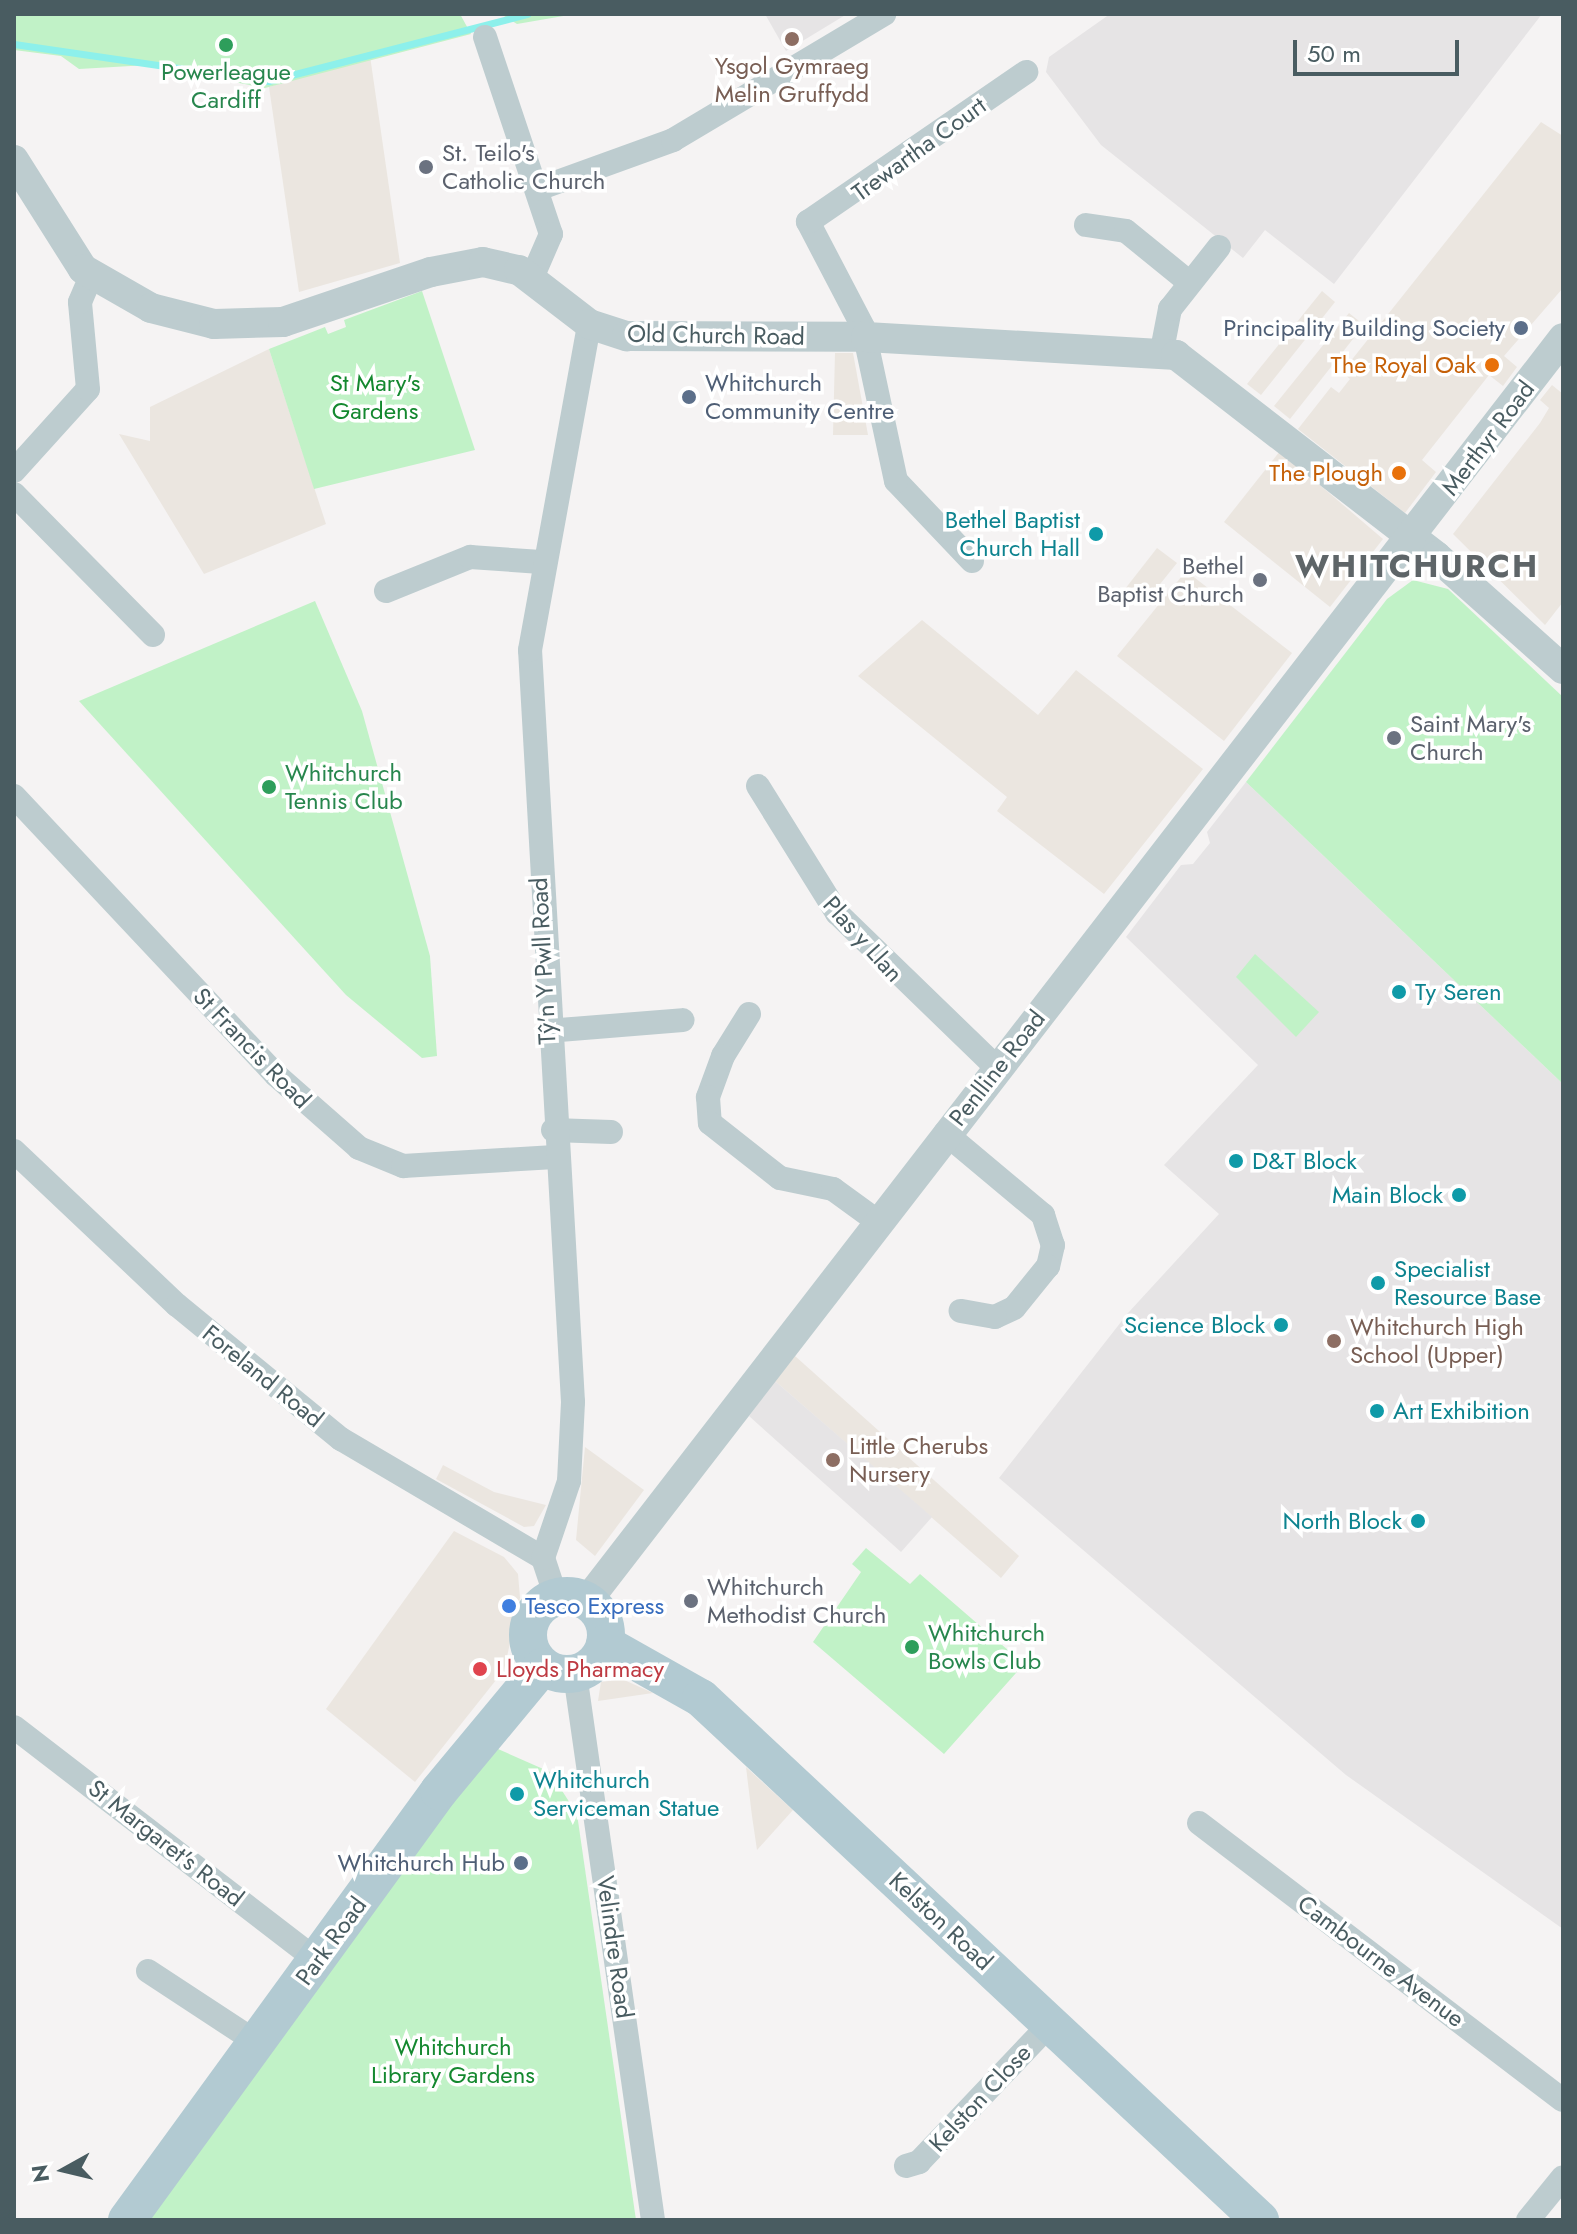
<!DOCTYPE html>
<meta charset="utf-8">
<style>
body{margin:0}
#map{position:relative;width:1577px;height:2234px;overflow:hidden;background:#f5f3f3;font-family:Jost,sans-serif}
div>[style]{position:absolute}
.commercial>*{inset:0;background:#ebe6e0}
.education>*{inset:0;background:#e6e4e5}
.green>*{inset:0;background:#c1f2c7}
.stream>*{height:7px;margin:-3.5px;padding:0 3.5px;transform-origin:3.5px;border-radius:3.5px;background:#8df0eb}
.minor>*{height:24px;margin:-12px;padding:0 12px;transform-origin:12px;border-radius:12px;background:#bdcccf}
.tertiary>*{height:30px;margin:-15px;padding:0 15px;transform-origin:15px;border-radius:15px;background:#bdcccf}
.primary>*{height:38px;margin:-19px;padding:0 19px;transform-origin:19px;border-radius:19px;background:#b2cad2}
.primary>.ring{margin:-19px;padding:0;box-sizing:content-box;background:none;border:38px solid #b2cad2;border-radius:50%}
.dots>*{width:22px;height:22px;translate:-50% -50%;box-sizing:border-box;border:4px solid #fff;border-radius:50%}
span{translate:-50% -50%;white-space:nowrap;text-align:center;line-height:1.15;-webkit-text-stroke:7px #fff;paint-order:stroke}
.education-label{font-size:24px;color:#785e54}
.left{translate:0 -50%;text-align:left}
.leisure-label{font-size:24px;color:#27864d}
.street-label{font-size:24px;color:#495c61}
.worship-label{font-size:24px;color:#5b616d}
.right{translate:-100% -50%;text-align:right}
.service-label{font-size:24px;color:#4e5e75}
.food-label{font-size:24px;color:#c56008}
.park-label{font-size:24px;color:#14882f}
.culture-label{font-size:24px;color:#0d838f}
.shop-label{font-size:24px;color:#366cbe}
.health-label{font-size:24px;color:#be3a42}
.district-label{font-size:32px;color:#5e6568;font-weight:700;letter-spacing:2px}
.frame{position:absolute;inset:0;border:16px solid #495c61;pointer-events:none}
.north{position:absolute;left:24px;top:2130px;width:80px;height:80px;-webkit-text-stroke:6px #fff;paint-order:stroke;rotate:262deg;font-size:22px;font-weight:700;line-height:32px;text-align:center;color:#495c61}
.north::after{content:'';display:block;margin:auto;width:28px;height:36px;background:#495c61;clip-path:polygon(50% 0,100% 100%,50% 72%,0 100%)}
.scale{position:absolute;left:1293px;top:40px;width:166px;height:36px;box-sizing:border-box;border:4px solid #495c61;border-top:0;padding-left:10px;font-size:24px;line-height:28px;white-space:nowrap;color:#495c61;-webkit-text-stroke:6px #fff;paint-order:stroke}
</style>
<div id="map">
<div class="commercial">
<div style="clip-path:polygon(370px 56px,400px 263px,299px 292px,269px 87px)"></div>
<div style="clip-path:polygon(1541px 122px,1563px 136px,1563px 288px,1504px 356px,1517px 367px,1503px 386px,1489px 375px,1422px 460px,1436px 472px,1405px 513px,1298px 429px,1331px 387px,1339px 393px,1350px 379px,1342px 372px)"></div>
<div style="clip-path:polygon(1322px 291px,1335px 302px,1261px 395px,1247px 384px)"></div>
<div style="clip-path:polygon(1349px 313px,1364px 325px,1290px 419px,1274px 406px)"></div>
<div style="clip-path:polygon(269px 349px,326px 524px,204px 574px,119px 434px,150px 441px,150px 407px)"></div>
<div style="clip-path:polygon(835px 353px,853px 353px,868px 435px,833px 435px)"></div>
<div style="clip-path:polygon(1552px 385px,1563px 394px,1563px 602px,1545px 625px,1453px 534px,1540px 423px,1549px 408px,1540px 400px)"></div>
<div style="clip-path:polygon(1280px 451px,1383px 539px,1330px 607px,1224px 522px)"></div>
<div style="clip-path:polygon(1157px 548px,1177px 563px,1144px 604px,1125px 589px)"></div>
<div style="clip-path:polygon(1186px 571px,1292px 653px,1224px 741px,1117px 656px)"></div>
<div style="clip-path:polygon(922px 620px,1038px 715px,1076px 670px,1203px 769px,1104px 894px,997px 811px,1007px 797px,858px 676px)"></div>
<div style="clip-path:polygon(795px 1356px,1019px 1556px,1001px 1578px,775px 1381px)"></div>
<div style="clip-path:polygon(585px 1447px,644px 1490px,595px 1556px,576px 1540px)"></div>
<div style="clip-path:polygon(443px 1465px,494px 1492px,546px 1505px,534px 1526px,524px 1527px,436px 1479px)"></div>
<div style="clip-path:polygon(454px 1531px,504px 1557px,518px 1574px,520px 1598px,504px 1670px,415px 1782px,326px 1709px)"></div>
<div style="clip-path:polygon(622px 1679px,653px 1693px,598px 1701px,601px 1682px)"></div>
<div style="clip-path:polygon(746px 1767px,793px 1810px,757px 1850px,752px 1816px)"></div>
</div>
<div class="education">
<div style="clip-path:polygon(765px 14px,847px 14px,786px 51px)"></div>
<div style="clip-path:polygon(1110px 14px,1542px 14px,1334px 284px,1265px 230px,1243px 258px,1101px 145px,1046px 72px,1049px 57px)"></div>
<div style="clip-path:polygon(1246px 782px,1563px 1084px,1563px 1929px,1346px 1775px,999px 1478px,1128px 1313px,1219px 1214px,1164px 1165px,1258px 1065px,1126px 937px,1181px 865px,1193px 864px,1210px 843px,1207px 832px)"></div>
<div style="clip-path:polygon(775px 1381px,932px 1517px,901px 1552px,749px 1416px)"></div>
</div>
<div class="green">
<div style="clip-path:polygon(14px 14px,460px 14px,471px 34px,265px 88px,148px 65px,79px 69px,61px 56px,14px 50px)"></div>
<div style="clip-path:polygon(501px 14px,575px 14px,517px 24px)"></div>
<div style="clip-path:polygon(422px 291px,475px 450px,314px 489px,269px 349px,325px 327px,328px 334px,346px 327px,344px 320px)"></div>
<div style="clip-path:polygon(1413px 580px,1448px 589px,1563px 697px,1563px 1084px,1246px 782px,1387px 599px)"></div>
<div style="clip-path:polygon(315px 601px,362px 711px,430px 956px,437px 1056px,422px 1058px,346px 995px,79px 701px)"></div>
<div style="clip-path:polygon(1255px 954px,1319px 1012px,1296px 1037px,1236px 977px)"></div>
<div style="clip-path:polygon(866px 1548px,910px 1584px,920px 1574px,1024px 1664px,944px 1754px,813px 1642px,861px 1572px,852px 1564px)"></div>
<div style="clip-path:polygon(498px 1749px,550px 1772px,577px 1814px,636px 2220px,140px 2220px,477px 1760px)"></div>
</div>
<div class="stream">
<div style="left:14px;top:44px;width:257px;rotate:8.3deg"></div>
<div style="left:268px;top:81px;width:268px;rotate:-14.5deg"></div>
</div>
<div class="minor">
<div style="left:485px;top:37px;width:208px;rotate:71.5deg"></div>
<div style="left:551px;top:234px;width:48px;rotate:113.4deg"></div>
<div style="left:538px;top:189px;width:144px;rotate:-19.9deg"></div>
<div style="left:673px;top:140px;width:246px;rotate:-30.8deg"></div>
<div style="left:1086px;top:225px;width:40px;rotate:8.5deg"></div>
<div style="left:1126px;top:231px;width:82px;rotate:39.1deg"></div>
<div style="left:1162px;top:350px;width:42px;rotate:-79deg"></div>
<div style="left:1170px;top:309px;width:79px;rotate:-51.7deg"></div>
<div style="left:14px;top:471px;width:110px;rotate:-47.9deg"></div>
<div style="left:88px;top:389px;width:87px;rotate:-95.3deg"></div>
<div style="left:80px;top:302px;width:28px;rotate:-67deg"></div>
<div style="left:14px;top:494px;width:198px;rotate:45.4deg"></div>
<div style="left:972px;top:561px;width:110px;rotate:-133.5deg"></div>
<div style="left:896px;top:481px;width:157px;rotate:-102.1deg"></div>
<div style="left:863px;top:327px;width:119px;rotate:-117.6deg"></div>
<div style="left:808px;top:222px;width:265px;rotate:-34.5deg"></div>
<div style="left:386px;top:591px;width:91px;rotate:-22deg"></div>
<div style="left:470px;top:557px;width:71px;rotate:4deg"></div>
<div style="left:758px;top:786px;width:150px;rotate:58.1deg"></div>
<div style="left:837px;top:913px;width:223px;rotate:44.1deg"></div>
<div style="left:14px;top:796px;width:383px;rotate:46.8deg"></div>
<div style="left:276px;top:1075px;width:111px;rotate:41.3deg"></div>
<div style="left:359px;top:1148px;width:48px;rotate:22.2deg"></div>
<div style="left:403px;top:1166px;width:152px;rotate:-3.4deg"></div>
<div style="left:749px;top:1014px;width:49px;rotate:121.8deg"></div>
<div style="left:723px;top:1056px;width:44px;rotate:110.1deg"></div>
<div style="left:708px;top:1097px;width:26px;rotate:86deg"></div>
<div style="left:710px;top:1123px;width:89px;rotate:38.2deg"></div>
<div style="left:780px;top:1178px;width:54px;rotate:11.7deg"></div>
<div style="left:833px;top:1189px;width:54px;rotate:36deg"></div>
<div style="left:547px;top:1031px;width:136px;rotate:-4.6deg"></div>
<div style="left:553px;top:1130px;width:58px;rotate:2deg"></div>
<div style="left:945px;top:1133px;width:128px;rotate:39.9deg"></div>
<div style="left:1043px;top:1215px;width:32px;rotate:72deg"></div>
<div style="left:1053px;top:1245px;width:22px;rotate:103deg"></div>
<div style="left:1048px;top:1266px;width:54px;rotate:129deg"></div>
<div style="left:1014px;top:1308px;width:21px;rotate:155deg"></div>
<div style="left:995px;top:1317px;width:35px;rotate:-170deg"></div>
<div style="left:14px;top:1151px;width:224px;rotate:43.4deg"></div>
<div style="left:177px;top:1305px;width:212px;rotate:39.3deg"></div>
<div style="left:341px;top:1439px;width:234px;rotate:30.5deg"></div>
<div style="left:556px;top:1597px;width:41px;rotate:-108.4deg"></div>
<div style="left:543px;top:1558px;width:81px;rotate:-71.3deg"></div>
<div style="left:569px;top:1481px;width:79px;rotate:-87.1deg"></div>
<div style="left:573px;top:1402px;width:753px;rotate:-93.27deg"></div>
<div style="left:530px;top:650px;width:331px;rotate:-79.7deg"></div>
<div style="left:575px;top:1674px;width:552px;rotate:81.87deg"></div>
<div style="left:14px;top:1727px;width:384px;rotate:37.6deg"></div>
<div style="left:1199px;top:1823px;width:457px;rotate:37.3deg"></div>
<div style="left:148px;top:1971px;width:129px;rotate:33.3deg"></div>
<div style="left:906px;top:2166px;width:14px;rotate:-17deg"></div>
<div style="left:919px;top:2162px;width:190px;rotate:-46.5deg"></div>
<div style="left:1528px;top:2220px;width:55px;rotate:-50.9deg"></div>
</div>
<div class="tertiary">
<div style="left:14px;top:160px;width:129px;rotate:57.7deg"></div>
<div style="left:83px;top:269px;width:78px;rotate:29.8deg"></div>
<div style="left:151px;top:308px;width:65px;rotate:14.3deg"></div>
<div style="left:214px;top:324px;width:69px;rotate:-1.7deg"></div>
<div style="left:283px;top:322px;width:156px;rotate:-18.7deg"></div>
<div style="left:431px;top:272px;width:53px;rotate:-10.9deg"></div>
<div style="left:483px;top:262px;width:37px;rotate:13deg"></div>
<div style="left:519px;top:270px;width:88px;rotate:37.6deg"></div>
<div style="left:589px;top:324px;width:40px;rotate:18deg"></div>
<div style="left:627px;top:336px;width:239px;rotate:0.2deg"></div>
<div style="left:866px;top:337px;width:311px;rotate:3.3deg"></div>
<div style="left:1176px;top:355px;width:329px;rotate:37.7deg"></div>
<div style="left:1436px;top:556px;width:170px;rotate:41.7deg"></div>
<div style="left:587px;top:1601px;width:1596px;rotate:-52.3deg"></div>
</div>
<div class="primary">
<div class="ring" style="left:528px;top:1596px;width:40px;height:40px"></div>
<div style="left:605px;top:1644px;width:110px;rotate:29.4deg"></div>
<div style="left:701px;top:1698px;width:765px;rotate:43.04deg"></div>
<div style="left:127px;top:2220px;width:530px;rotate:-53.97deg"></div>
<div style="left:439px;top:1791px;width:161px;rotate:-50.3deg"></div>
</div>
<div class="dots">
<div style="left:792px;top:39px;background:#8d6e63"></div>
<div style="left:226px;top:45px;background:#2e9e5b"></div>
<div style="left:426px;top:167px;background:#6b7280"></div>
<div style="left:1521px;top:328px;background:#5c6f8a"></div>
<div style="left:1492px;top:365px;background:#e8710a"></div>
<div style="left:689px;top:397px;background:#5c6f8a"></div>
<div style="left:1399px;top:473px;background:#e8710a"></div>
<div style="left:1096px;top:534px;background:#0f9aa8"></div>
<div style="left:1260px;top:580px;background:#6b7280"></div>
<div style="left:1394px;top:738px;background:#6b7280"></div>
<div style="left:269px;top:787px;background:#2e9e5b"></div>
<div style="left:1399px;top:992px;background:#0f9aa8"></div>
<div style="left:1236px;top:1161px;background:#0f9aa8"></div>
<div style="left:1459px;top:1195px;background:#0f9aa8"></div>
<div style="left:1378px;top:1283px;background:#0f9aa8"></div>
<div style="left:1281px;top:1325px;background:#0f9aa8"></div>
<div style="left:1334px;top:1341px;background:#8d6e63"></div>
<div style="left:1377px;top:1411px;background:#0f9aa8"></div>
<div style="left:833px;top:1460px;background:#8d6e63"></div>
<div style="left:1418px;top:1521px;background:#0f9aa8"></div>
<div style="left:691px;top:1601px;background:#6b7280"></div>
<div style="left:509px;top:1606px;background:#3f7fe0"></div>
<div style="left:912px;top:1647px;background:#2e9e5b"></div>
<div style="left:480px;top:1669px;background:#e0444e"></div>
<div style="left:517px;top:1794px;background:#0f9aa8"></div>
<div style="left:521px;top:1863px;background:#5c6f8a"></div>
</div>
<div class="education-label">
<span style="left:792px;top:80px">Ysgol Gymraeg<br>Melin Gruffydd</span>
<span class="left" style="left:1350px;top:1341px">Whitchurch High<br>School (Upper)</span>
<span class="left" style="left:849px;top:1460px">Little Cherubs<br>Nursery</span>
</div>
<div class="leisure-label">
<span style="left:226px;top:86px">Powerleague<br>Cardiff</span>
<span class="left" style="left:285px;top:787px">Whitchurch<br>Tennis Club</span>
<span class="left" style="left:928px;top:1647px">Whitchurch<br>Bowls Club</span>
</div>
<div class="street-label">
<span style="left:919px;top:149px;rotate:-36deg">Trewartha Court</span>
<span style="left:716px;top:335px;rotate:1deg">Old Church Road</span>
<span style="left:1488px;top:438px;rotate:-53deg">Merthyr Road</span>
<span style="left:863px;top:939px;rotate:48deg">Plas y Llan</span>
<span style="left:543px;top:961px;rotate:-93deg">Tŷ'n Y Pwll Road</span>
<span style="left:252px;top:1048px;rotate:46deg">St Francis Road</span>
<span style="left:997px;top:1068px;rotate:-52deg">Penlline Road</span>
<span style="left:263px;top:1376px;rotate:39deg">Foreland Road</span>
<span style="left:166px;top:1843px;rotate:38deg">St Margaret's Road</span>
<span style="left:941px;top:1921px;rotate:43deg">Kelston Road</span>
<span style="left:331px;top:1941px;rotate:-54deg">Park Road</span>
<span style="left:615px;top:1947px;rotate:82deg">Velindre Road</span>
<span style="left:1381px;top:1961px;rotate:37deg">Cambourne Avenue</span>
<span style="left:980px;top:2098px;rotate:-47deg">Kelston Close</span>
</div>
<div class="worship-label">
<span class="left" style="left:442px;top:167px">St. Teilo's<br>Catholic Church</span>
<span class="right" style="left:1244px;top:580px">Bethel<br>Baptist Church</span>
<span class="left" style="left:1410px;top:738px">Saint Mary's<br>Church</span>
<span class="left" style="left:707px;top:1601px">Whitchurch<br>Methodist Church</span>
</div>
<div class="service-label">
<span class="right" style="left:1505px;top:328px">Principality Building Society</span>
<span class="left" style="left:705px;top:397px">Whitchurch<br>Community Centre</span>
<span class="right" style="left:505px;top:1863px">Whitchurch Hub</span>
</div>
<div class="food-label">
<span class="right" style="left:1476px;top:365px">The Royal Oak</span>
<span class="right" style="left:1383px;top:473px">The Plough</span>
</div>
<div class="park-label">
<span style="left:375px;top:397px">St Mary's<br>Gardens</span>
<span style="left:453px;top:2061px">Whitchurch<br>Library Gardens</span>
</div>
<div class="culture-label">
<span class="right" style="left:1080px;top:534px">Bethel Baptist<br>Church Hall</span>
<span class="left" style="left:1415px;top:992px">Ty Seren</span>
<span class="left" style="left:1252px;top:1161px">D&amp;T Block</span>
<span class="right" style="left:1443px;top:1195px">Main Block</span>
<span class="left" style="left:1394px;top:1283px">Specialist<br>Resource Base</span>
<span class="right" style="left:1265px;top:1325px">Science Block</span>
<span class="left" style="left:1393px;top:1411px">Art Exhibition</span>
<span class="right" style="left:1402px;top:1521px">North Block</span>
<span class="left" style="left:533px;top:1794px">Whitchurch<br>Serviceman Statue</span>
</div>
<div class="shop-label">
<span class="left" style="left:525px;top:1606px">Tesco Express</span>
</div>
<div class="health-label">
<span class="left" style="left:496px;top:1669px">Lloyds Pharmacy</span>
</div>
<div class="district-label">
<span style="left:1417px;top:566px">WHITCHURCH</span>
</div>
<div class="frame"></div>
<div class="north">N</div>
<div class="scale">50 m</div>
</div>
